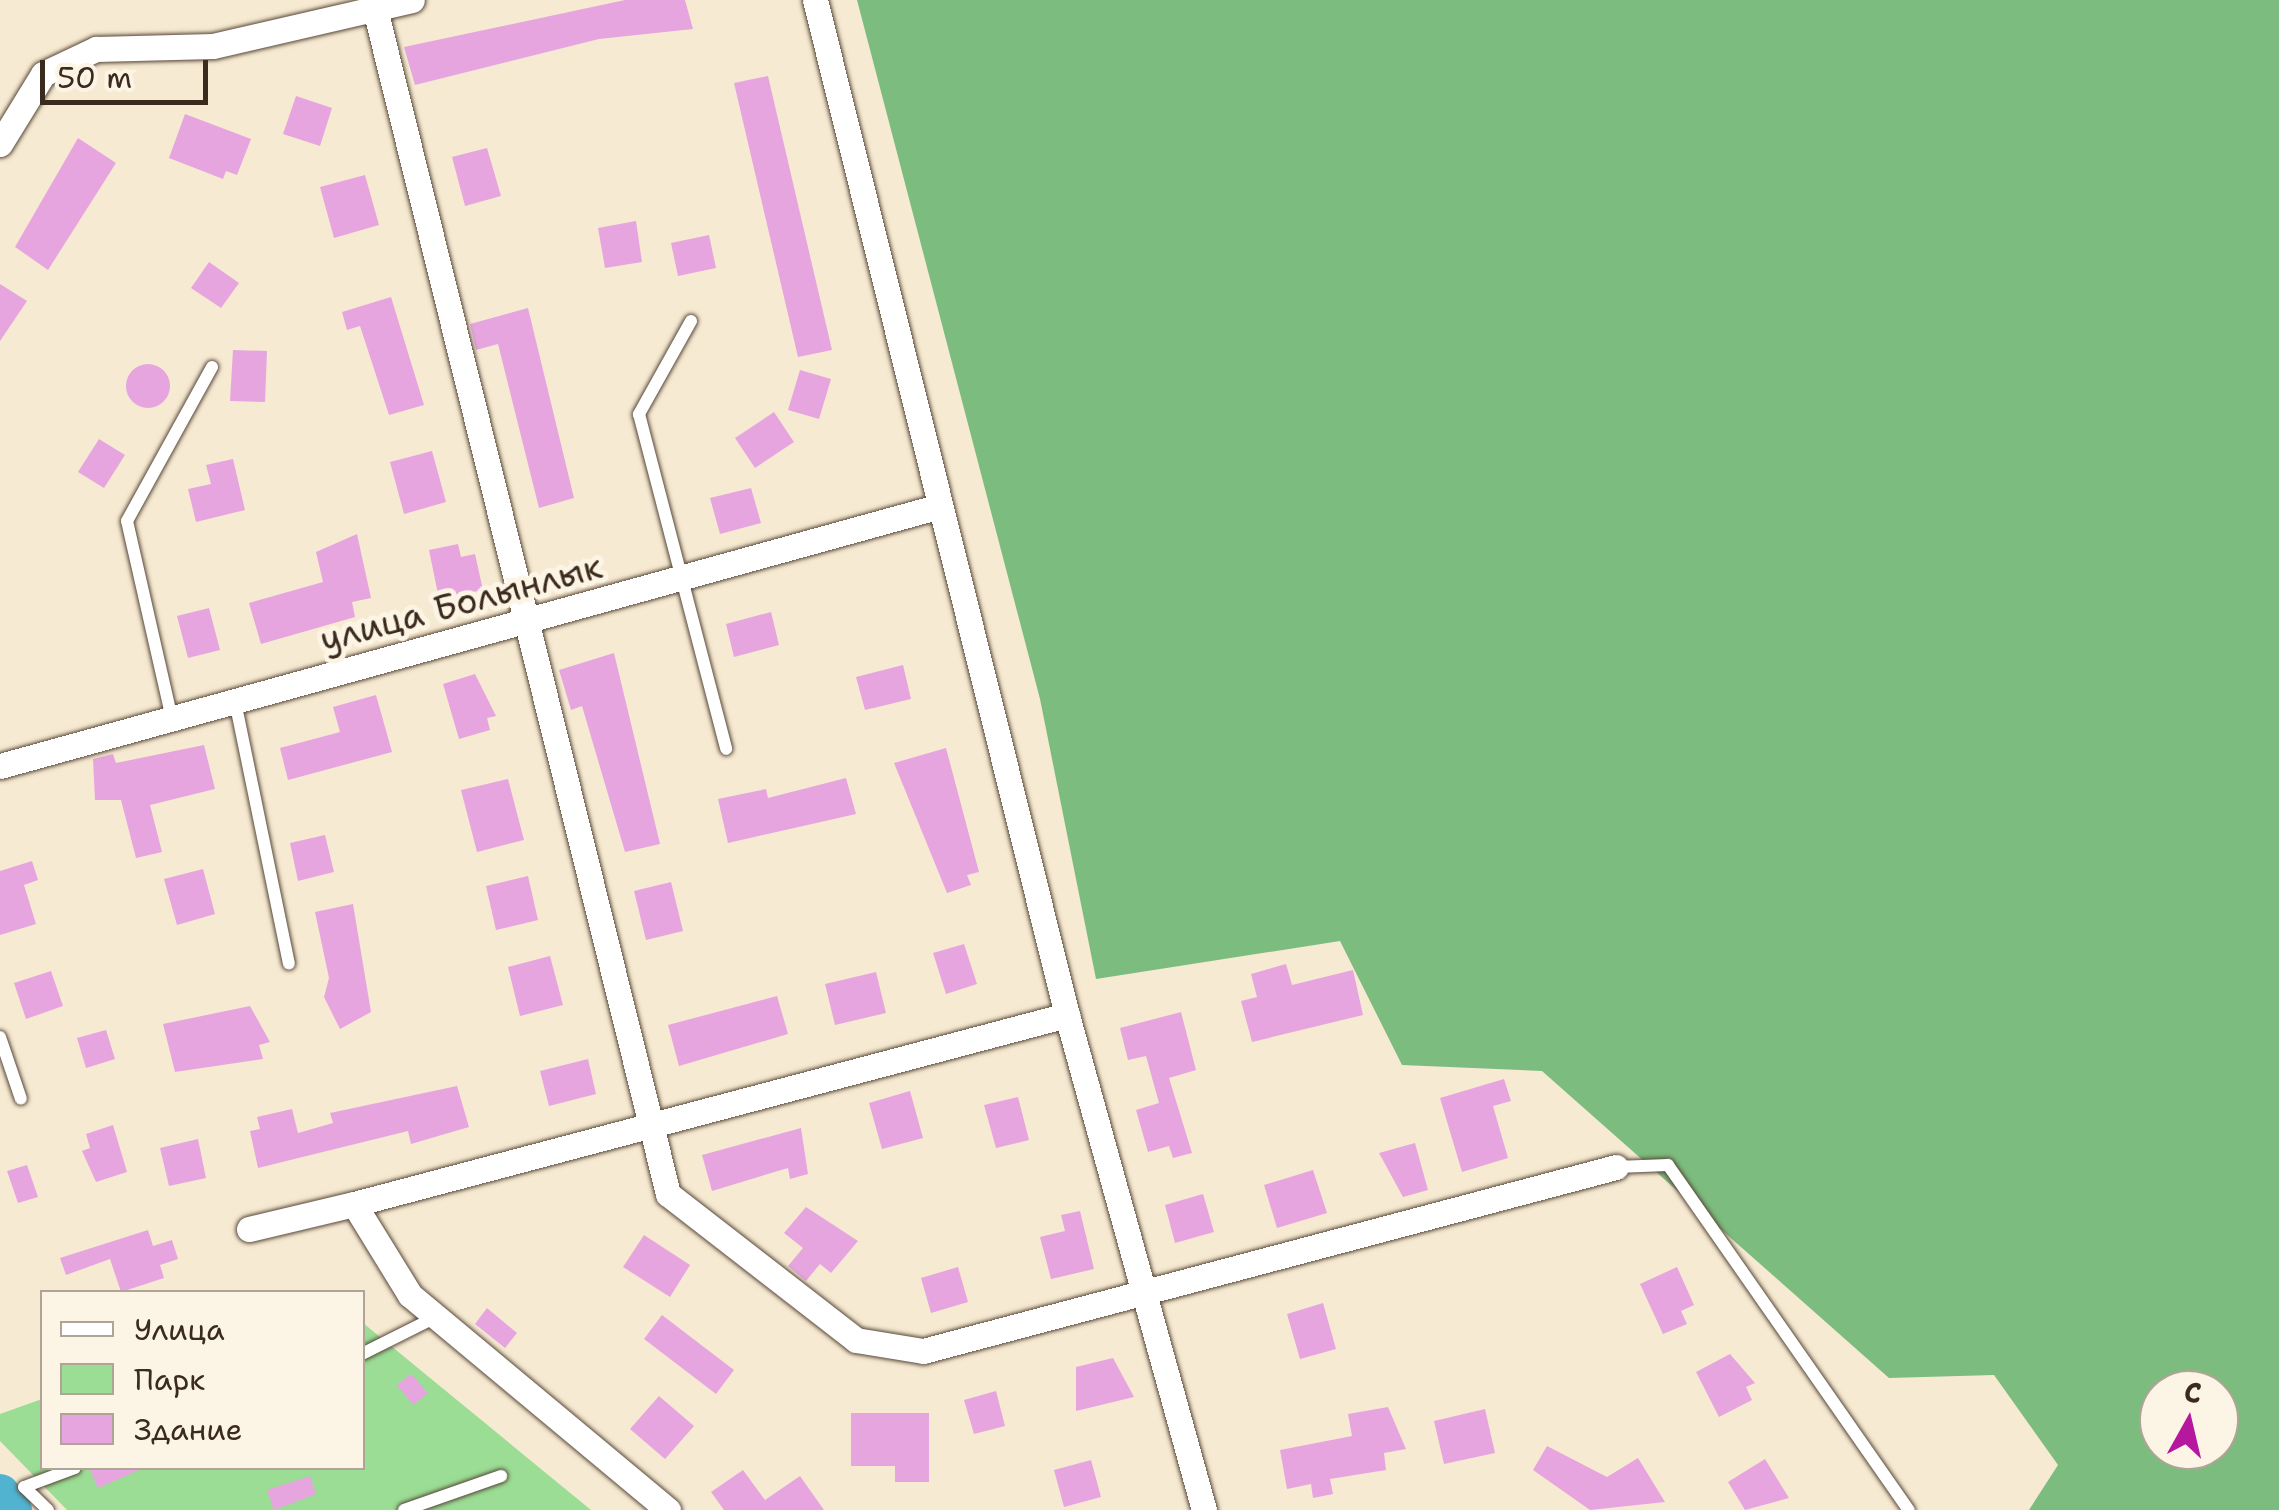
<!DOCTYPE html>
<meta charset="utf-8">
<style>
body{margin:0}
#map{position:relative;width:2279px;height:1510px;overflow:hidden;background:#f7ead2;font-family:"Shantell Sans",sans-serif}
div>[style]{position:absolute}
.green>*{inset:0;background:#9bdd94}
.forest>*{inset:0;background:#7cbc7e}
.river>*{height:40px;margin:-20px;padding:0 20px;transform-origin:20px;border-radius:20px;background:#51b3d0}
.building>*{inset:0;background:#e6a5df}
.round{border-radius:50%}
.roads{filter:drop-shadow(0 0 2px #574739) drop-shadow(0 0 2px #574739)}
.service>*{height:12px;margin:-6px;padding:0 6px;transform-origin:6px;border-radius:6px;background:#fff}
.minor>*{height:25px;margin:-12.5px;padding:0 12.5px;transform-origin:12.5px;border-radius:12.5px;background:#fff}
span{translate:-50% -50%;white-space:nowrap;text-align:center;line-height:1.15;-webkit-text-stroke:10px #fcf5e5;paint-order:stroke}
.street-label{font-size:35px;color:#3b2a1e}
.legend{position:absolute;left:40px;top:1290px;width:325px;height:180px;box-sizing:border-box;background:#fcf5e5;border:2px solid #afa495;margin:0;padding:12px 18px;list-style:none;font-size:30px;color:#3b2a1e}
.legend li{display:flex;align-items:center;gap:20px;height:50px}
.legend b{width:50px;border:2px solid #afa495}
.north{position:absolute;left:2139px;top:1370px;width:100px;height:100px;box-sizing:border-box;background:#fcf5e5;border:2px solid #afa495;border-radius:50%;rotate:8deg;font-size:28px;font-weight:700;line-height:40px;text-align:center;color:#3b2a1e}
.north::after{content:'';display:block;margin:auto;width:35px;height:45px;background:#b5179e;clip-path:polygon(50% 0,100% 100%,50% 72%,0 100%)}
.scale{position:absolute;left:40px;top:60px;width:168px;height:45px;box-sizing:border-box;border:5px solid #3b2a1e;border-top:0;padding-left:12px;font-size:30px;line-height:35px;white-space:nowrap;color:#3b2a1e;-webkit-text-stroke:8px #fcf5e5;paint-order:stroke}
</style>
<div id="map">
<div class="green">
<div style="clip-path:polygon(363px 1323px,591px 1510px,67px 1510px,0 1441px,0 1414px,42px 1399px,42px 1468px,362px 1468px)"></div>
</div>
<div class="forest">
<div style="clip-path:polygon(evenodd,857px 0,2279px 0,2279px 1510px,2029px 1510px,2058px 1465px,1994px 1375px,1889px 1378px,1542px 1071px,1402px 1065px,1340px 941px,1096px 979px,1040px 699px,857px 0,2159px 1390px,2219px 1390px,2219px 1450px,2159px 1450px,2159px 1390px)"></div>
</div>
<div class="river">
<div style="left:0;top:1494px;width:20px;rotate:53deg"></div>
</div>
<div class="building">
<div style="clip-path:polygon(625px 0,685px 0,693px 29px,599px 39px,415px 85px,404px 47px)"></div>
<div style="clip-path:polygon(768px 76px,832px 350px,798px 357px,734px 83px)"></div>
<div style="clip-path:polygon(296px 96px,332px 108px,320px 146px,283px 134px)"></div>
<div style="clip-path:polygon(185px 114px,251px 139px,237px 175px,226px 171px,223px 179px,169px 158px)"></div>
<div style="clip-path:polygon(78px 138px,116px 163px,48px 270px,15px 247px)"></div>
<div style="clip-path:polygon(487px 148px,501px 196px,465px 206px,452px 157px)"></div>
<div style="clip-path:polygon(365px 175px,379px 225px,334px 238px,320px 187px)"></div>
<div style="clip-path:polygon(636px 221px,642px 262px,605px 268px,598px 228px)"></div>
<div style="clip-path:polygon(709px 235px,716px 268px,678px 276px,671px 243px)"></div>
<div style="clip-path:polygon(209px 262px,239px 283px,221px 308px,191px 288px)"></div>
<div style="clip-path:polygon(0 284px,27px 301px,0 341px)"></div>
<div style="clip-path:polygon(391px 297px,424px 405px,389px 415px,360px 326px,347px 330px,342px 312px)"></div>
<div style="clip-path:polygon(528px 308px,574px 498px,539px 508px,498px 344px,476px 350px,470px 324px)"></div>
<div style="clip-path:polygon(233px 350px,267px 351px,265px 402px,230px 401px)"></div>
<div class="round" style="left:126px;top:364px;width:44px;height:44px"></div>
<div style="clip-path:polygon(800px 370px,831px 379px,819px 419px,788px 410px)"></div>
<div style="clip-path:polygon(774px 412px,794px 442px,755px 468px,735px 438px)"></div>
<div style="clip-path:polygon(99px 439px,125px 455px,104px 488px,78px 472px)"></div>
<div style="clip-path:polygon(432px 451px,446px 502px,404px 514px,390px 462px)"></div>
<div style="clip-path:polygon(233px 459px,245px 510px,196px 522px,188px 489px,211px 484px,206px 465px)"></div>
<div style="clip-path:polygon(751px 488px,761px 523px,720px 534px,710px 498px)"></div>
<div style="clip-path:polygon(357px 534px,371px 598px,352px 602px,355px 617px,261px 644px,249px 603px,323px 582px,316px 552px)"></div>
<div style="clip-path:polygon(458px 544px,461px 557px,475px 554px,483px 590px,439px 599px,429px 550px)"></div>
<div style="clip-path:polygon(209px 608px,220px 650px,188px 658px,177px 616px)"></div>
<div style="clip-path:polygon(771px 612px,779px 645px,734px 657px,726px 624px)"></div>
<div style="clip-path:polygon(614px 653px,660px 844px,625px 852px,582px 706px,571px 710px,559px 670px)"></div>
<div style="clip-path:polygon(903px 665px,911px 699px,865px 710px,856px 677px)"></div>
<div style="clip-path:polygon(475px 674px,496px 716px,487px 718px,490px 730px,459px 739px,443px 684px)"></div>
<div style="clip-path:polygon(376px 695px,392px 752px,288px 780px,280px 748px,340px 732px,333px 707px)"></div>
<div style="clip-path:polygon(204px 745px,215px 789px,150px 805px,162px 852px,136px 858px,121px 800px,95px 800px,93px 759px,113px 754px,116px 763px)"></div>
<div style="clip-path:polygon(946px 748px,979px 872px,967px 875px,971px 885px,947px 893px,894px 763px)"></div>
<div style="clip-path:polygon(846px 778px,856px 814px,728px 843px,718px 799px,766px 789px,768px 798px)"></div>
<div style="clip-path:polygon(508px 779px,524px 840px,477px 852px,461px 790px)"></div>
<div style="clip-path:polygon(325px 835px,334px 872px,298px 881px,290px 843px)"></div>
<div style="clip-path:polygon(32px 861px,38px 880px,24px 885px,36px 924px,0 935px,0 871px)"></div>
<div style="clip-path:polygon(203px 869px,215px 914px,177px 925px,164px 879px)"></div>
<div style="clip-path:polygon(528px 876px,538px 920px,496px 930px,486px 886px)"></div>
<div style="clip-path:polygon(671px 882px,683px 931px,646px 940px,634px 891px)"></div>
<div style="clip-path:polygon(353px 904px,371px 1012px,340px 1029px,324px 997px,329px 978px,315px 912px)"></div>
<div style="clip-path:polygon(964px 944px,977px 984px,946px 994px,933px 953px)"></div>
<div style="clip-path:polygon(550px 956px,563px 1005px,520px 1016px,508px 967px)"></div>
<div style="clip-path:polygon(1286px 964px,1292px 985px,1353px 970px,1363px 1015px,1252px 1042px,1241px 1001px,1257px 997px,1251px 974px)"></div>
<div style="clip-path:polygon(51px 971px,63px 1006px,26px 1019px,14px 983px)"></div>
<div style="clip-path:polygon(876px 972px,886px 1013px,835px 1025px,825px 984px)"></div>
<div style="clip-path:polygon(777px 996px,788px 1034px,679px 1066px,668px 1025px)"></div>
<div style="clip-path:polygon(250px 1006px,270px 1042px,259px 1045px,263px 1059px,175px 1072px,163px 1024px)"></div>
<div style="clip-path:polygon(1181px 1012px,1196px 1070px,1169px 1078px,1192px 1153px,1173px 1158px,1169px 1146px,1148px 1152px,1136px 1110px,1159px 1103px,1146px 1056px,1128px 1060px,1120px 1028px)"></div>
<div style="clip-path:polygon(106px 1030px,115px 1059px,86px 1068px,77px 1038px)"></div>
<div style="clip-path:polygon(588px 1059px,596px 1094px,549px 1106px,540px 1071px)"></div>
<div style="clip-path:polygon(1504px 1079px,1511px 1101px,1493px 1106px,1508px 1158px,1462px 1172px,1440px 1098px)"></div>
<div style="clip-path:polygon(457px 1086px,469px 1127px,411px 1144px,408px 1131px,258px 1168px,250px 1131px,260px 1129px,257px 1117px,292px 1109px,298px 1133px,333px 1123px,330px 1113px)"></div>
<div style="clip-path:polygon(910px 1091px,923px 1138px,882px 1149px,869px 1103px)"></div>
<div style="clip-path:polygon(1018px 1097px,1029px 1140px,996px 1148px,984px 1105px)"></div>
<div style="clip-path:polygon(113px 1125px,127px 1172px,96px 1182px,82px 1151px,90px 1148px,86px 1134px)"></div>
<div style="clip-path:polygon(801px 1128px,808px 1174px,790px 1179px,788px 1168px,712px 1191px,702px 1155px)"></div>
<div style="clip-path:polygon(198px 1139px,206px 1178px,169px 1186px,160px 1148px)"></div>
<div style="clip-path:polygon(1415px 1143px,1428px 1190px,1403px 1197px,1379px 1153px)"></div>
<div style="clip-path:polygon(27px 1165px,38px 1197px,18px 1203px,7px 1171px)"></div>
<div style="clip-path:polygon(1313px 1170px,1327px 1213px,1277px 1228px,1264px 1185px)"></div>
<div style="clip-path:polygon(1203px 1194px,1214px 1232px,1175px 1243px,1165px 1205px)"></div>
<div style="clip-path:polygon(806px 1207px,858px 1241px,831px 1273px,820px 1264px,806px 1281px,788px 1266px,803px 1248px,784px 1233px)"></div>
<div style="clip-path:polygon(1080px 1211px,1094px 1269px,1051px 1279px,1040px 1237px,1065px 1231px,1061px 1215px)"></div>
<div style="clip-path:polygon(148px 1230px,153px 1246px,172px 1240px,178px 1259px,160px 1265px,164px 1278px,121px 1292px,110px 1259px,66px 1275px,60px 1258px)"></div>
<div style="clip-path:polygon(644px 1235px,690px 1265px,670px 1297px,623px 1267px)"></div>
<div style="clip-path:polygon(958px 1267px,968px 1302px,931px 1313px,921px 1278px)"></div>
<div style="clip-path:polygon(1677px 1267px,1694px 1305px,1681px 1311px,1687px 1324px,1663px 1334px,1640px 1284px)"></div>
<div style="clip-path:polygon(1323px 1303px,1336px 1349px,1300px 1359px,1287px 1314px)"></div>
<div style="clip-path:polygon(487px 1308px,517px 1333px,505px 1348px,475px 1324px)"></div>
<div style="clip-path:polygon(662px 1315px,734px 1370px,716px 1394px,644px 1339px)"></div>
<div style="clip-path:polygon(1730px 1354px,1755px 1383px,1746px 1387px,1752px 1400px,1719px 1417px,1696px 1372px)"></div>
<div style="clip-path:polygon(1113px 1358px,1134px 1397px,1076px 1411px,1076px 1367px)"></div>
<div style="clip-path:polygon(411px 1374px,428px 1393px,413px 1405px,397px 1385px)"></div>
<div style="clip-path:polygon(996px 1391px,1005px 1426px,974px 1434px,964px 1400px)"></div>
<div style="clip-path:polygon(659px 1396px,694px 1426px,665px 1459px,630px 1429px)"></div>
<div style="clip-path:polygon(1388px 1407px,1406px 1449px,1384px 1453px,1386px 1470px,1330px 1479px,1333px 1494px,1313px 1498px,1311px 1484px,1287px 1489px,1280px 1450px,1352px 1436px,1348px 1414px)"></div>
<div style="clip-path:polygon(1485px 1409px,1495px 1453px,1444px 1464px,1434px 1421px)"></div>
<div style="clip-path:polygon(851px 1413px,929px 1413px,929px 1482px,895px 1482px,895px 1466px,851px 1466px)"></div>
<div style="clip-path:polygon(1547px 1446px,1607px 1477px,1638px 1458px,1665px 1502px,1590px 1510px,1533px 1470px)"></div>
<div style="clip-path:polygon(1765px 1459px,1789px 1498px,1745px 1510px,1728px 1482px)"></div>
<div style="clip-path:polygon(1091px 1460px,1101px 1497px,1064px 1507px,1054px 1470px)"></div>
<div style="clip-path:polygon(89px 1468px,144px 1468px,98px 1488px)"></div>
<div style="clip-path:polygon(743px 1470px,765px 1500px,800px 1476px,824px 1510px,724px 1510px,711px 1492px)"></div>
<div style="clip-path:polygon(310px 1476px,316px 1494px,274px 1510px,267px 1490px)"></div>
</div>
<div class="roads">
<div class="service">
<div style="left:691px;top:321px;width:107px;rotate:119.2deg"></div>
<div style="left:639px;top:414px;width:346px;rotate:75.4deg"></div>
<div style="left:235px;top:701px;width:268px;rotate:78.4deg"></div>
<div style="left:172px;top:719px;width:203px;rotate:-102.8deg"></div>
<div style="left:127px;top:521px;width:176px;rotate:-61.1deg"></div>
<div style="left:0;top:1037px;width:65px;rotate:71.3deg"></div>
<div style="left:1616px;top:1167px;width:52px;rotate:-2.2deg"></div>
<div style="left:1668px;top:1165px;width:421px;rotate:55.1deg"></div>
<div style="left:362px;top:1354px;width:83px;rotate:-26.6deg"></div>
<div style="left:48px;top:1510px;width:33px;rotate:-136deg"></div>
<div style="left:24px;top:1487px;width:54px;rotate:-20.4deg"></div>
<div style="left:404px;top:1510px;width:103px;rotate:-19.3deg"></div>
</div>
<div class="minor">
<div style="left:815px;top:0;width:1046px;rotate:76.06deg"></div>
<div style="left:1067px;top:1015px;width:514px;rotate:74.53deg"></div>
<div style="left:375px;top:9px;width:1221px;rotate:76.11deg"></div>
<div style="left:668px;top:1194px;width:238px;rotate:37.8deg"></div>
<div style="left:856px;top:1340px;width:68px;rotate:9.3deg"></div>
<div style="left:923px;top:1351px;width:717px;rotate:-14.87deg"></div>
<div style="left:0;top:144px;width:82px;rotate:-58.4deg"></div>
<div style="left:43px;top:74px;width:59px;rotate:-25.3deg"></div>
<div style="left:96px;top:49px;width:117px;rotate:-1.5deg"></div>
<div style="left:213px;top:46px;width:204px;rotate:-13deg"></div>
<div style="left:0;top:766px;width:975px;rotate:-15.46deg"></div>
<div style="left:354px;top:1204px;width:738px;rotate:-14.85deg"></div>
<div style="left:249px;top:1229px;width:108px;rotate:-13.4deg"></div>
<div style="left:354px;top:1204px;width:107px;rotate:58.4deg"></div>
<div style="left:410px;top:1295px;width:336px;rotate:39.8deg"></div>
</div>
</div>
<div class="street-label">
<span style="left:461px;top:603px;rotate:-15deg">улица Болынлык</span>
</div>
<ul class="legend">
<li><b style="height:12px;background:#fff"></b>Улица</li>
<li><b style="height:28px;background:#9bdd94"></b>Парк</li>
<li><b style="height:28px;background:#e6a5df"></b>Здание</li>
</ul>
<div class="north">С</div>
<div class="scale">50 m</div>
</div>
